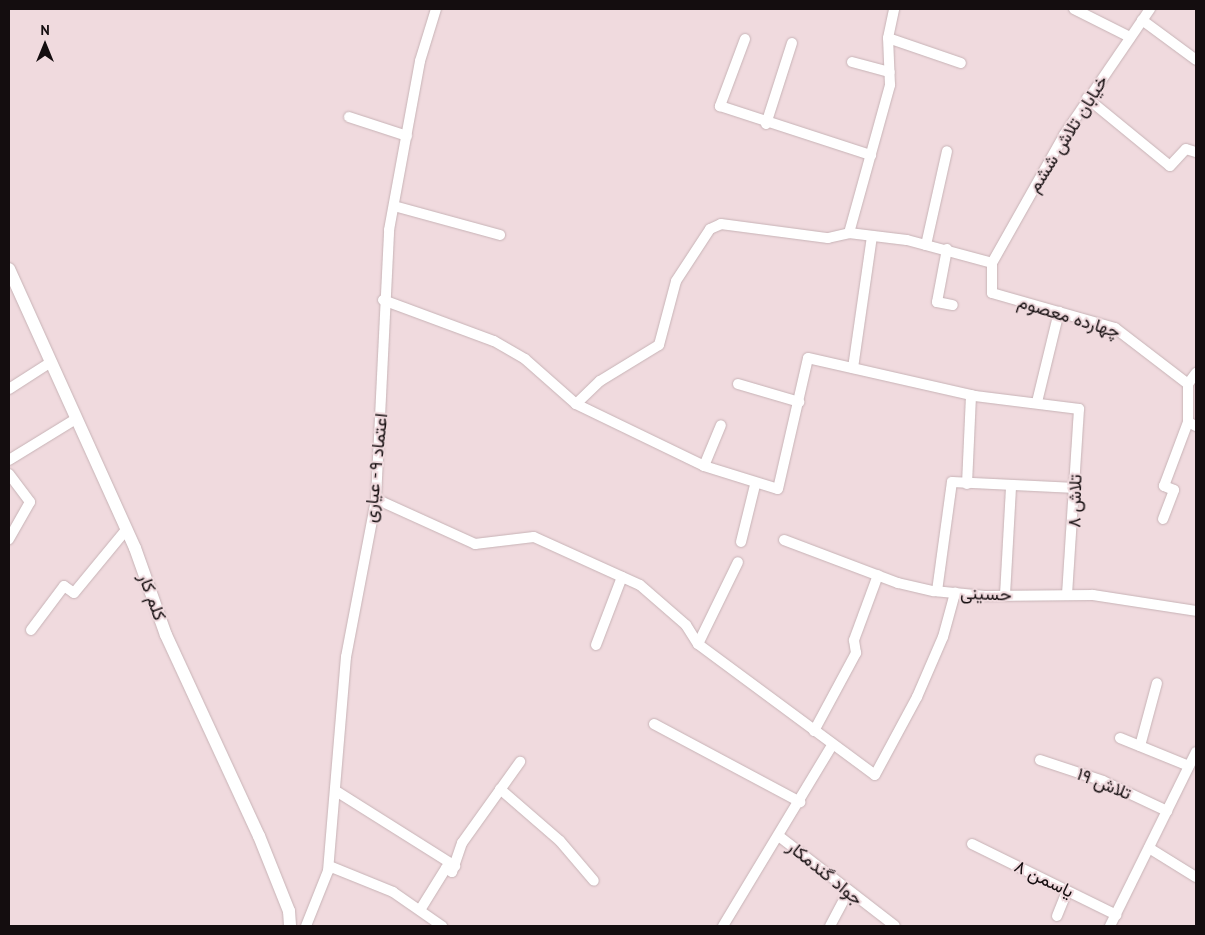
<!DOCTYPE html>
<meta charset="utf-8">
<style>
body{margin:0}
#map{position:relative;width:1205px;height:935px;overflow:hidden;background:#f0dade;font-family:"PT Sans",Vazirmatn,sans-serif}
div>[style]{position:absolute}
.roads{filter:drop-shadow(0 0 1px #c7b3b6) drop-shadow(0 0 1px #c7b3b6)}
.minor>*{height:10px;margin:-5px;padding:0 5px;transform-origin:5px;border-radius:5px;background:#fff}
.tertiary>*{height:12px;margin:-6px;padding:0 6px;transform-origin:6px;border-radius:6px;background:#fff}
span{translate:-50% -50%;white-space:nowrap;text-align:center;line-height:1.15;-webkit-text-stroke:4px #f0dade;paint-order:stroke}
.street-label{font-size:18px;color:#140d0f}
.frame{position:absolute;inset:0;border:10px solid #140d0f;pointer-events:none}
.north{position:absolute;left:20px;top:20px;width:50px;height:50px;-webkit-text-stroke:4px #f0dade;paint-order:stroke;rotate:0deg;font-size:14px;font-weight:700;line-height:20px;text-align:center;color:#140d0f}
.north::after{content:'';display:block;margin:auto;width:18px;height:22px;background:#140d0f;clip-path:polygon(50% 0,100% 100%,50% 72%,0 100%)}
</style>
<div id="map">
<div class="roads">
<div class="minor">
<div style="left:1074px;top:9px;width:63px;rotate:26.6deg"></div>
<div style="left:1142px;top:20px;width:67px;rotate:36.5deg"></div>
<div style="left:888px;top:38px;width:77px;rotate:18.9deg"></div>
<div style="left:745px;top:39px;width:72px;rotate:110.5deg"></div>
<div style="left:720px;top:106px;width:159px;rotate:18deg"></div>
<div style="left:852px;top:62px;width:39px;rotate:15deg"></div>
<div style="left:1087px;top:98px;width:107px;rotate:39.3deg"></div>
<div style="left:1170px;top:166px;width:23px;rotate:-47deg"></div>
<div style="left:1186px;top:149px;width:10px;rotate:17deg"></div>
<div style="left:349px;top:117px;width:61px;rotate:18.1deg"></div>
<div style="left:766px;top:124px;width:85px;rotate:-72.2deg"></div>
<div style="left:394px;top:206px;width:110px;rotate:15.3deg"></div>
<div style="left:849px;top:233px;width:154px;rotate:-74.5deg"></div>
<div style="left:890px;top:85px;width:47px;rotate:-92.4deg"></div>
<div style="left:888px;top:38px;width:30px;rotate:-78deg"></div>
<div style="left:926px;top:245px;width:96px;rotate:-77.4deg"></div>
<div style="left:947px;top:249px;width:54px;rotate:100.7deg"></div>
<div style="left:937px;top:302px;width:16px;rotate:11deg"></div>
<div style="left:992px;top:263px;width:147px;rotate:-60.6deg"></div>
<div style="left:1064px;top:135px;width:153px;rotate:-55.7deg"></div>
<div style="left:383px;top:300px;width:118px;rotate:20.3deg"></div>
<div style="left:494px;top:341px;width:36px;rotate:30deg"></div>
<div style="left:525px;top:359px;width:68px;rotate:41.4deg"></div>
<div style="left:576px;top:404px;width:33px;rotate:-44deg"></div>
<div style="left:600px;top:381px;width:69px;rotate:-31.4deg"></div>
<div style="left:659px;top:345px;width:66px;rotate:-75.1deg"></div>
<div style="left:676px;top:281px;width:62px;rotate:-56.8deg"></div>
<div style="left:710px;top:229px;width:12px;rotate:-24deg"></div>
<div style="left:721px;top:224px;width:108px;rotate:7.5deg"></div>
<div style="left:828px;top:238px;width:22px;rotate:-13deg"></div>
<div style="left:849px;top:233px;width:58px;rotate:6.9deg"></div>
<div style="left:907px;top:240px;width:88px;rotate:15.1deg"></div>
<div style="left:992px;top:263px;width:30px;rotate:90deg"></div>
<div style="left:992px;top:293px;width:128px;rotate:15.9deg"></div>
<div style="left:1115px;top:328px;width:92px;rotate:37.5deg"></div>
<div style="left:853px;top:368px;width:133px;rotate:-81.8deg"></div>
<div style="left:738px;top:384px;width:64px;rotate:16.4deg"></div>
<div style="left:9px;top:389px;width:46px;rotate:-32.7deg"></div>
<div style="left:1037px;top:402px;width:93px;rotate:-76.3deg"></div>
<div style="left:576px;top:404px;width:142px;rotate:25.8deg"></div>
<div style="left:704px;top:466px;width:77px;rotate:17.3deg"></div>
<div style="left:778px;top:489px;width:134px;rotate:-77.1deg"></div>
<div style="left:808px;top:358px;width:171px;rotate:12.8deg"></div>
<div style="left:975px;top:396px;width:105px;rotate:7.1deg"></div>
<div style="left:1079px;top:409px;width:185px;rotate:93.7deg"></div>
<div style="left:1188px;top:422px;width:38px;rotate:-90deg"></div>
<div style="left:1188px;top:384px;width:14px;rotate:-54deg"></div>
<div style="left:9px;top:460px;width:76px;rotate:-31.6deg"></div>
<div style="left:704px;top:466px;width:44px;rotate:-67.5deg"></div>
<div style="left:9px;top:474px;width:35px;rotate:53deg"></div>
<div style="left:30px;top:502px;width:43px;rotate:119.6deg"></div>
<div style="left:967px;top:484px;width:89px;rotate:-87.4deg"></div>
<div style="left:376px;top:499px;width:109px;rotate:24.4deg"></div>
<div style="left:475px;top:544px;width:59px;rotate:-6.8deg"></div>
<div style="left:534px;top:537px;width:116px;rotate:24.4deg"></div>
<div style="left:640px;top:585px;width:61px;rotate:41deg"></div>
<div style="left:686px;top:625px;width:22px;rotate:58deg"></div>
<div style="left:698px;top:644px;width:220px;rotate:36.5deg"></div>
<div style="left:875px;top:775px;width:89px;rotate:-61.7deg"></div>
<div style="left:917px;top:697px;width:65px;rotate:-66.6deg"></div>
<div style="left:943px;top:637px;width:46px;rotate:-74.7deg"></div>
<div style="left:1163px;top:519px;width:31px;rotate:-69deg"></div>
<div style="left:1174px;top:490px;width:11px;rotate:-158deg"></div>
<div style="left:1164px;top:486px;width:68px;rotate:-69.4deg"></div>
<div style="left:1188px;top:422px;width:9px;rotate:27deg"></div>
<div style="left:784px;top:540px;width:122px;rotate:20.7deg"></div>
<div style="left:898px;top:583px;width:37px;rotate:13deg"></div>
<div style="left:934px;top:591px;width:51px;rotate:5.6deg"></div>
<div style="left:985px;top:596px;width:108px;rotate:-0.5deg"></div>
<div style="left:1093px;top:595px;width:104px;rotate:8.8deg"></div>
<div style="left:741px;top:542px;width:59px;rotate:-76.2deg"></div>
<div style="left:937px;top:591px;width:110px;rotate:-82.2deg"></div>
<div style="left:952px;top:482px;width:124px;rotate:2.8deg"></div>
<div style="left:1005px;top:595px;width:108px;rotate:-86.8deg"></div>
<div style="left:31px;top:630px;width:55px;rotate:-53.1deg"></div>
<div style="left:64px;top:586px;width:12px;rotate:35deg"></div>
<div style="left:74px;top:593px;width:82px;rotate:-50.5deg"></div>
<div style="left:698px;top:644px;width:91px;rotate:-64deg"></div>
<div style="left:596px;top:645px;width:73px;rotate:-69.1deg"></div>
<div style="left:654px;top:724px;width:166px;rotate:28.1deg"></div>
<div style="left:814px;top:731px;width:89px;rotate:-61.7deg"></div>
<div style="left:856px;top:653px;width:13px;rotate:-99deg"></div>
<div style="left:854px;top:640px;width:69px;rotate:-69.7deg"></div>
<div style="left:1120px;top:738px;width:74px;rotate:22.1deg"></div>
<div style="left:1140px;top:746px;width:65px;rotate:-74.9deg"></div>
<div style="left:1040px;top:760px;width:66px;rotate:18.4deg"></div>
<div style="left:1103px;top:781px;width:71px;rotate:25.1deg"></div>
<div style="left:500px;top:789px;width:79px;rotate:40.9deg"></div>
<div style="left:560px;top:841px;width:52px;rotate:49.6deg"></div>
<div style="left:336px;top:791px;width:141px;rotate:32.2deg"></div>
<div style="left:780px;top:837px;width:145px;rotate:37.7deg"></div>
<div style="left:972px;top:844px;width:161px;rotate:26.2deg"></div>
<div style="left:1149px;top:848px;width:55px;rotate:31.7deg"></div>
<div style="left:329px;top:866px;width:69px;rotate:22.1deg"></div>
<div style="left:393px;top:892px;width:60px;rotate:34.8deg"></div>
<div style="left:420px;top:910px;width:49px;rotate:-58.2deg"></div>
<div style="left:446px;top:868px;width:7px;rotate:34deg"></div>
<div style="left:452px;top:872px;width:31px;rotate:-71deg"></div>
<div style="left:462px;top:843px;width:100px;rotate:-54.4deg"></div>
<div style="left:1057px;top:916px;width:27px;rotate:-68deg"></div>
<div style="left:306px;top:926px;width:59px;rotate:-68.2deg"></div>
<div style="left:328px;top:871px;width:215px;rotate:-85.2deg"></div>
<div style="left:346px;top:657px;width:161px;rotate:-79.2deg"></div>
<div style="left:376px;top:499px;width:269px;rotate:-87.2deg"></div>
<div style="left:389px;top:230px;width:172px;rotate:-79.6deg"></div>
<div style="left:420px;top:61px;width:54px;rotate:-72.9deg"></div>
<div style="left:723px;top:926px;width:211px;rotate:-58.9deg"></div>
<div style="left:830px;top:926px;width:38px;rotate:-62deg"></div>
<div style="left:1110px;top:926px;width:194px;rotate:-63.7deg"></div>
</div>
<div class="tertiary">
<div style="left:9px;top:269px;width:306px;rotate:65.7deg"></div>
<div style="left:135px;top:548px;width:92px;rotate:70.4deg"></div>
<div style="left:166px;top:635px;width:221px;rotate:65.2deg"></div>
<div style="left:259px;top:836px;width:81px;rotate:68.2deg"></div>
<div style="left:289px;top:911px;width:15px;rotate:86deg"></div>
</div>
</div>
<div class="street-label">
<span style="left:1068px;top:134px;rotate:-58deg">خیابان تلاش ششم</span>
<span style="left:1069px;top:317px;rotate:17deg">چهارده معصوم</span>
<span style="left:376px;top:468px;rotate:-84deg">اعتماد ۹ - عیاری</span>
<span style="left:1075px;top:501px;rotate:-88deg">تلاش ۸</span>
<span style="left:986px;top:594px;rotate:2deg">حسینی</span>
<span style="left:152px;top:597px;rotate:70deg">کلم کار</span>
<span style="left:1104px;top:784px;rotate:22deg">تلاش ۱۹</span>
<span style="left:825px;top:873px;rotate:39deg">جواد گندمکار</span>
<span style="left:1044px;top:879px;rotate:26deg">یاسمن ۸</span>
</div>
<div class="frame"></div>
<div class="north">N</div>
</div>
